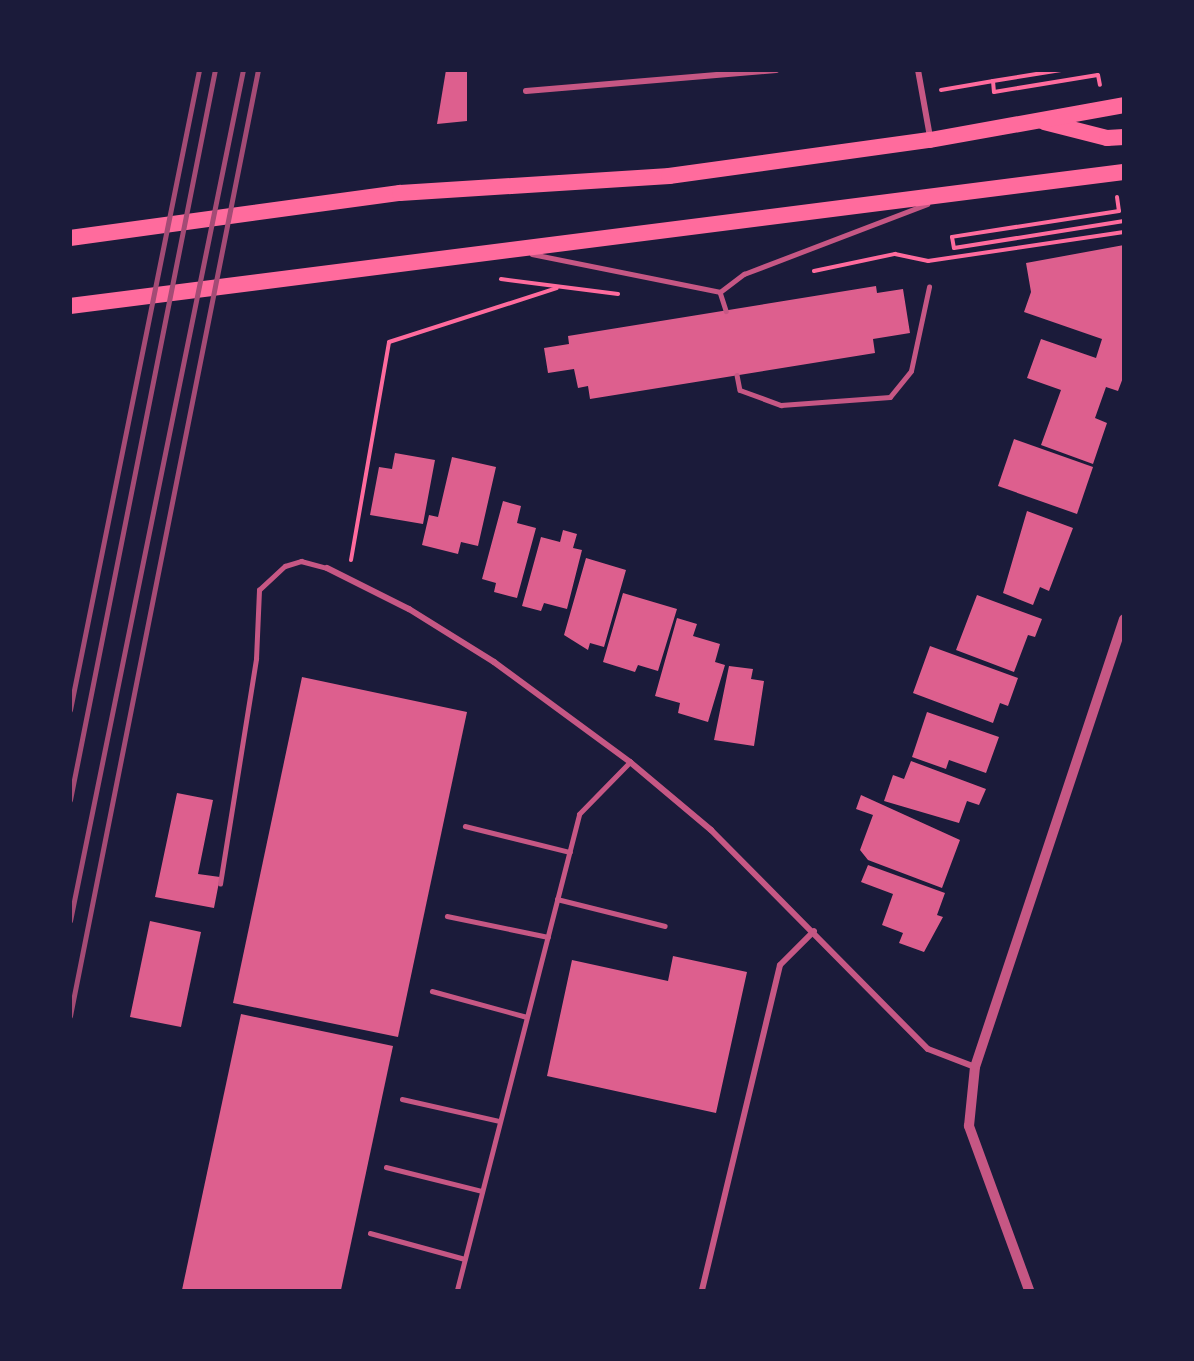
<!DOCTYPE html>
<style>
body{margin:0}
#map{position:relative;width:1194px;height:1361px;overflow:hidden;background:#1b1b3a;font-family:Roboto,sans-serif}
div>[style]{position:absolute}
.building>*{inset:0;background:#dd5f8e}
.path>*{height:4px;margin:-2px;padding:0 2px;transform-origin:2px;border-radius:2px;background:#ff6b9d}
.service>*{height:4.5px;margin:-2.25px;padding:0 2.25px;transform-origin:2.25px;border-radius:2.25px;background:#c65784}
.minor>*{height:6px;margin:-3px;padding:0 3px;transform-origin:3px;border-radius:3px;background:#c65784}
.tertiary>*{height:10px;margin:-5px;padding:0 5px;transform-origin:5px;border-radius:5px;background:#c65784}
.trunk>*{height:16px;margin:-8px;padding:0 8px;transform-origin:8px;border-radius:8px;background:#ff6b9d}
.rail>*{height:4.5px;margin:-2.25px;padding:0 2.25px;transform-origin:2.25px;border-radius:2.25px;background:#a44b75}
span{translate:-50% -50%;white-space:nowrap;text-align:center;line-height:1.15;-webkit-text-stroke:5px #1b1b3a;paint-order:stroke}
.frame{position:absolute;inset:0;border:72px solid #1b1b3a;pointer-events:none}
</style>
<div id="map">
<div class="building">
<div style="clip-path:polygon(446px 70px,467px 70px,467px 121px,437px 124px)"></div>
<div style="clip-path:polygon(1124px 245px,1124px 375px,1118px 391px,1106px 387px,1095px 418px,1107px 423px,1093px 464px,1041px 445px,1061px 390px,1027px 378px,1041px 339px,1096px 358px,1102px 339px,1024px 312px,1031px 292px,1026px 263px)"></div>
<div style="clip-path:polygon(876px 286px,877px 293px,903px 289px,910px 333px,873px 339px,875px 353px,590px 399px,588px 386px,578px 388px,574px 369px,548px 373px,544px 348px,569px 344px,568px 336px)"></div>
<div style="clip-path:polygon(1014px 439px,1093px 467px,1077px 514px,998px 486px)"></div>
<div style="clip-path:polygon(395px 453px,435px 460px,423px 524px,370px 515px,379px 467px,392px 469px)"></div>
<div style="clip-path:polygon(452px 457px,496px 467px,478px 546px,461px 542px,458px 554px,422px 545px,429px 515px,438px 517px)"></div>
<div style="clip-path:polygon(503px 501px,521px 506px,517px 523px,536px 528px,517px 598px,494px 592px,496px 583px,482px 579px)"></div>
<div style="clip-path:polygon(1027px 511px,1073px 528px,1049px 591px,1040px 587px,1033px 605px,1003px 593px)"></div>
<div style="clip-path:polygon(563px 530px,577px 534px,573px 548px,582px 550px,567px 609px,544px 603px,541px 611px,522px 606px,541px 537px,560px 542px)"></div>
<div style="clip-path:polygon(586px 558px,626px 570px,604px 647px,590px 643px,588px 650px,564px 635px)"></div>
<div style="clip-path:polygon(623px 593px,677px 609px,658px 671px,638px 665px,635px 672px,603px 662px)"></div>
<div style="clip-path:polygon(977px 595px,1042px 619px,1035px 637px,1028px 635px,1014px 672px,956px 650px)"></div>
<div style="clip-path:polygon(677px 618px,697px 624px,693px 636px,720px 644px,715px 662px,725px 665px,708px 722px,678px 713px,680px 703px,655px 696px)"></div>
<div style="clip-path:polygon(930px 646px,1018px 678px,1008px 706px,1000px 703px,993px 723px,913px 693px)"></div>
<div style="clip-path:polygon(729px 666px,753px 669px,751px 679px,764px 681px,754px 746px,714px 740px)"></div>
<div style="clip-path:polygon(302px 677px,467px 712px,398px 1037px,233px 1003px)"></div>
<div style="clip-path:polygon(927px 712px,999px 737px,986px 773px,949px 760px,946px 769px,912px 757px)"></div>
<div style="clip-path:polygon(911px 761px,986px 789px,979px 805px,967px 801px,959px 823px,884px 801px,893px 775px,904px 779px)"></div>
<div style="clip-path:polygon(177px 793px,213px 800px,198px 874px,220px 877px,214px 908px,155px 897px)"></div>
<div style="clip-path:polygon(861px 795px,960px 840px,942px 888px,868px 860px,860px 850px,873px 815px,856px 809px)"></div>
<div style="clip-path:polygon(868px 865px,945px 893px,937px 915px,943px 917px,924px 952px,899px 943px,903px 933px,882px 925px,893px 894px,861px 882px)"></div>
<div style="clip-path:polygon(150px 921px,201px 932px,181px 1027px,130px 1017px)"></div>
<div style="clip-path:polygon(673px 956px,747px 972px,716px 1113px,547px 1076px,572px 960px,668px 981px)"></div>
<div style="clip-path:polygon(241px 1014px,393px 1046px,341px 1290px,182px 1290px)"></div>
</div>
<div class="path">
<div style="left:1061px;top:70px;width:69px;rotate:170.8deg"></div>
<div style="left:993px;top:81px;width:11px;rotate:85deg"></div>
<div style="left:994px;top:92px;width:105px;rotate:-9.3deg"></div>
<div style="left:1098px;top:75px;width:10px;rotate:79deg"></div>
<div style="left:941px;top:90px;width:53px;rotate:-9.8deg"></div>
<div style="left:1117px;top:197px;width:14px;rotate:82deg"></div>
<div style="left:1119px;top:211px;width:169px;rotate:171.2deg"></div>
<div style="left:952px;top:237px;width:11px;rotate:80deg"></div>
<div style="left:954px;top:248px;width:172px;rotate:-9deg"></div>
<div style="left:814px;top:271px;width:83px;rotate:-11.9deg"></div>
<div style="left:895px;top:254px;width:34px;rotate:12deg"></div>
<div style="left:928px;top:261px;width:198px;rotate:-8.4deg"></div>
<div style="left:501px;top:279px;width:118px;rotate:7.3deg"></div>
<div style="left:351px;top:560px;width:221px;rotate:-80.1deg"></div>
<div style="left:389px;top:342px;width:176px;rotate:-17.8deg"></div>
</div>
<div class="service">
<div style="left:532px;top:254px;width:192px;rotate:11.4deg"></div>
<div style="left:720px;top:292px;width:30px;rotate:-37deg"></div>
<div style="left:744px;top:274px;width:196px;rotate:-20.9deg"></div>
<div style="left:720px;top:292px;width:20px;rotate:72deg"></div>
<div style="left:737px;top:375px;width:15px;rotate:79deg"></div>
<div style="left:740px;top:390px;width:44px;rotate:20.1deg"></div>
<div style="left:781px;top:405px;width:109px;rotate:-4.2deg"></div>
<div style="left:890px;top:397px;width:33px;rotate:-51deg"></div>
<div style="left:911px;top:371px;width:86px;rotate:-77.9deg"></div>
<div style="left:465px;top:826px;width:108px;rotate:13.9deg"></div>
<div style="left:220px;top:884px;width:228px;rotate:-80.9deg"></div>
<div style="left:256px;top:659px;width:69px;rotate:-87.5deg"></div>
<div style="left:259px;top:590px;width:35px;rotate:-43deg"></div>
<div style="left:285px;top:566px;width:17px;rotate:-17deg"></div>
<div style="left:301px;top:561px;width:27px;rotate:15deg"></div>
<div style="left:557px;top:899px;width:111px;rotate:14deg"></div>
<div style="left:447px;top:916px;width:103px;rotate:11.7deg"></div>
<div style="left:432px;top:991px;width:98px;rotate:15.3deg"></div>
<div style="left:402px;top:1099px;width:100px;rotate:12.7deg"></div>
<div style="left:386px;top:1167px;width:99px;rotate:14deg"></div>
<div style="left:370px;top:1233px;width:98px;rotate:15.3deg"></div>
<div style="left:457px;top:1290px;width:491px;rotate:-75.6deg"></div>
<div style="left:579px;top:814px;width:73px;rotate:-45.6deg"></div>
</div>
<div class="minor">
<div style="left:918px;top:70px;width:68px;rotate:79.8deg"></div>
<div style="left:526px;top:91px;width:251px;rotate:-4.8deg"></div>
<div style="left:327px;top:568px;width:92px;rotate:26.6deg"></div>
<div style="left:409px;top:609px;width:100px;rotate:31.9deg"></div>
<div style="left:494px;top:662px;width:169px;rotate:36.3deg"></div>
<div style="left:630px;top:762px;width:106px;rotate:40deg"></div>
<div style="left:711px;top:830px;width:308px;rotate:45.3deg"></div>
<div style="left:928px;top:1049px;width:50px;rotate:21deg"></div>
<div style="left:702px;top:1290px;width:334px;rotate:-76.5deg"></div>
<div style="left:780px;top:965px;width:48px;rotate:-45deg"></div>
</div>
<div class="tertiary">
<div style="left:1029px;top:1290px;width:175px;rotate:-110.1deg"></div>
<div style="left:969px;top:1126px;width:59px;rotate:-84.2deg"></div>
<div style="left:975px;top:1067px;width:472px;rotate:-71.6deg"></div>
</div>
<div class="trunk">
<div style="left:1044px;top:122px;width:65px;rotate:14.3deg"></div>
<div style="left:1107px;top:138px;width:17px;rotate:-3deg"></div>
<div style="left:70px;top:238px;width:333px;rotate:-7.8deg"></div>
<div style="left:400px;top:193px;width:270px;rotate:-3.6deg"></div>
<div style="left:669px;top:176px;width:263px;rotate:-7.9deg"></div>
<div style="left:930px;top:140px;width:197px;rotate:-10.2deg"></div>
<div style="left:70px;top:306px;width:1062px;rotate:-7.25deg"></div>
</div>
<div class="rail">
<div style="left:70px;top:710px;width:653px;rotate:-78.6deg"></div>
<div style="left:70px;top:800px;width:744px;rotate:-78.77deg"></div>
<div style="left:70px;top:921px;width:868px;rotate:-78.51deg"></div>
<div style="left:70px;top:1016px;width:964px;rotate:-78.76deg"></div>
</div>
<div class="frame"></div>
</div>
